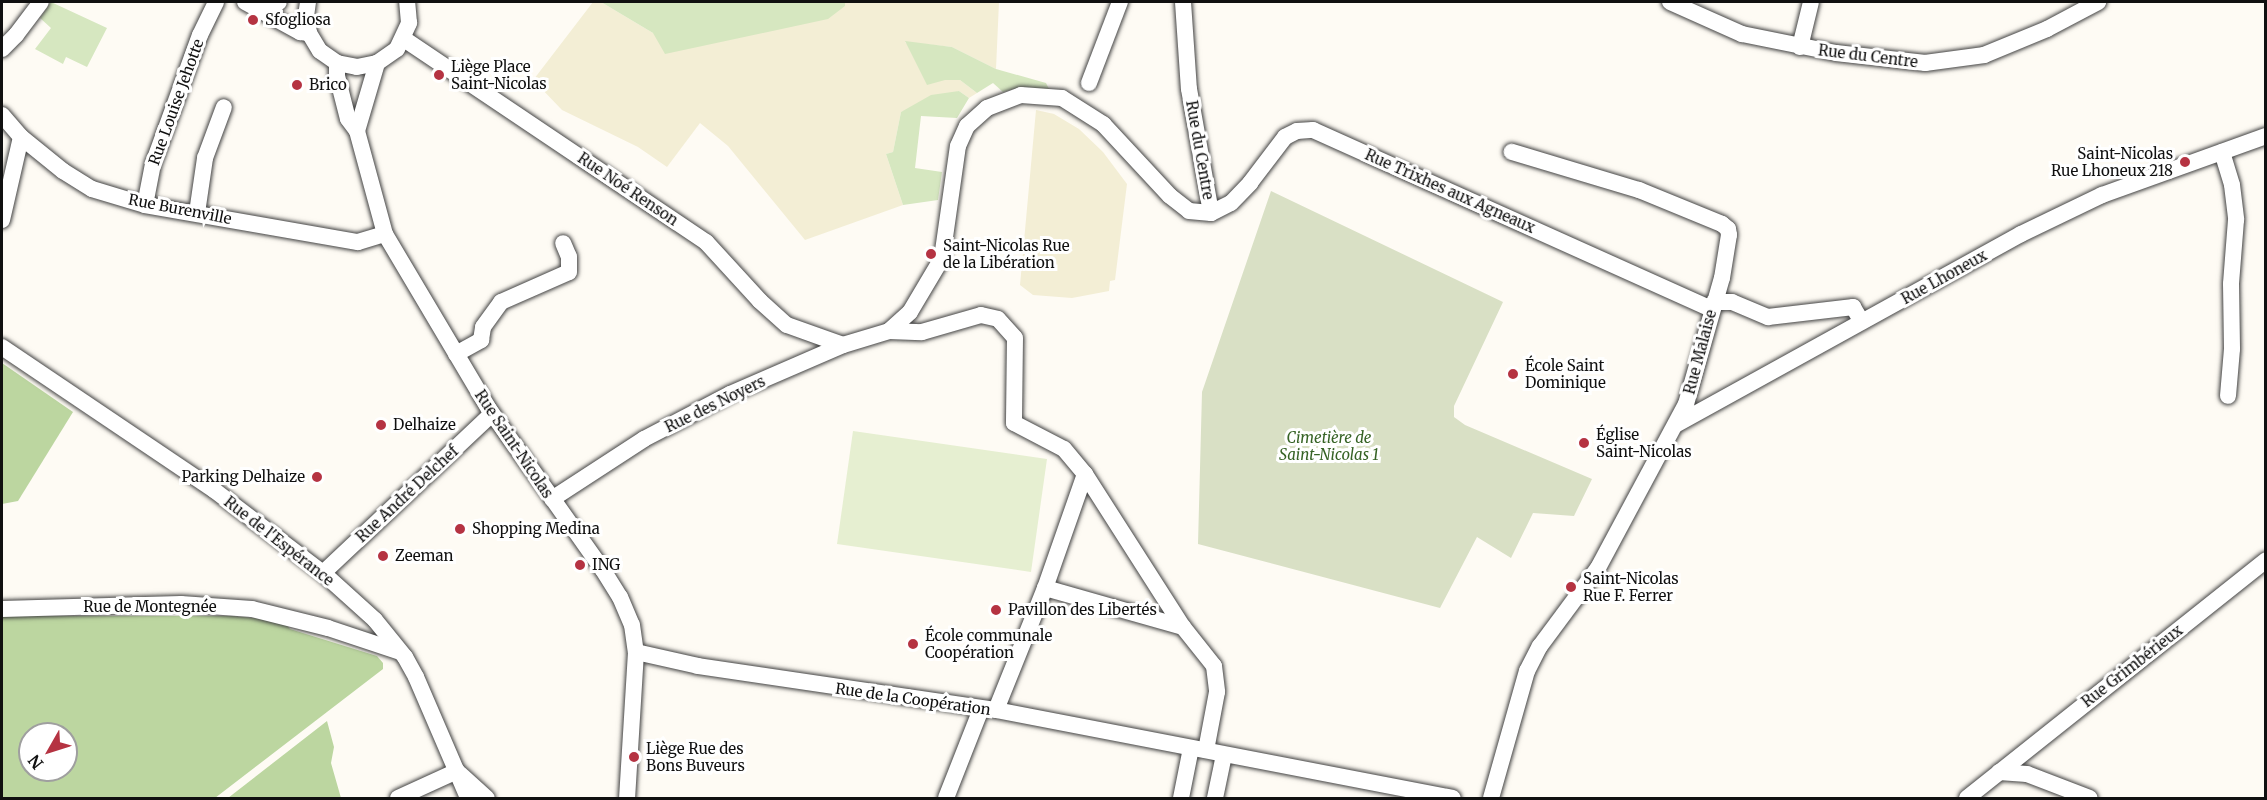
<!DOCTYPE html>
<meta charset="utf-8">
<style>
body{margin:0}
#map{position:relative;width:2267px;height:800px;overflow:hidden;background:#fefbf4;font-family:Merriweather,serif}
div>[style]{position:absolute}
.farmland>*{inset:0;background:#f3eed5}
.green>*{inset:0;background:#d6e7c0}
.forest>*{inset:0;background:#bcd6a0}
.cemetery>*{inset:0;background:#d9e0c5}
.pitch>*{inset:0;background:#e6efd1}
.roads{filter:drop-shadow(0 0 2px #434343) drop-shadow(0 0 2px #434343)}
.minor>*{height:16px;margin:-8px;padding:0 8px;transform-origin:8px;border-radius:8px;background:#fff}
.dots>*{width:16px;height:16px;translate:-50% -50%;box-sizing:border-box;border:3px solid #fff;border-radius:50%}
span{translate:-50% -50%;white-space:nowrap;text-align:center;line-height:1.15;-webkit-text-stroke:6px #fff;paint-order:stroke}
.poi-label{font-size:15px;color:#101010}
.left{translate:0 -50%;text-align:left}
.right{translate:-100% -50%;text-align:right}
.street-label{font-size:15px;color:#101010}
.park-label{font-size:15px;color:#366325;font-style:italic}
.frame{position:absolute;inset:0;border:3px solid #101010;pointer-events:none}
.north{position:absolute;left:18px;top:722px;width:60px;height:60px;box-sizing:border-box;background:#fff;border:2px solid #9f9f9f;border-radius:50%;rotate:231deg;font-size:16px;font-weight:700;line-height:24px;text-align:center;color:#101010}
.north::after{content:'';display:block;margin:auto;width:21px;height:27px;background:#b53342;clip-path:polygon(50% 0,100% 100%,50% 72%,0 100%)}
</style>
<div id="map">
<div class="farmland">
<div style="clip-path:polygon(593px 2px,601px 2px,653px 33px,845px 6px,845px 2px,999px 2px,996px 69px,952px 47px,905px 42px,945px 80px,960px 80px,977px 93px,969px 98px,959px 91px,901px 112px,893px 152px,886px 154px,903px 205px,805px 240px,728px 146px,700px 123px,667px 167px,638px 147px,562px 110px,537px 84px,534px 79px)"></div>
<div style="clip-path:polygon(1036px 110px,1054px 114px,1079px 129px,1103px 152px,1127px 184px,1115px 280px,1110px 281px,1109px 291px,1072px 298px,1033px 295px,1020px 285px)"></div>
</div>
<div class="green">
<div style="clip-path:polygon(51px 2px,107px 28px,87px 67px,66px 57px,63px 64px,35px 49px,51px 28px,40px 18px)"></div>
<div style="clip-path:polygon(601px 2px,845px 2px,845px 6px,828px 19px,665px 54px,653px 33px)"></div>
<div style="clip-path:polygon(905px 41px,952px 47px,996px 69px,1046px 83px,1049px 89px,1018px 88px,1003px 92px,993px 83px,977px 93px,960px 80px,945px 80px,927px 85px)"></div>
<div style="clip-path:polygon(959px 91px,969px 98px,957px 118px,921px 116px,915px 168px,942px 172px,938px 200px,903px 205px,886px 154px,893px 152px,901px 112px,931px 95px)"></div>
</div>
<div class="forest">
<div style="clip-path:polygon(2px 363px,73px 412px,18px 501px,2px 504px)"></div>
<div style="clip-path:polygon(evenodd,2px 616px,232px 616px,284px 621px,290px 629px,377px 656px,383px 663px,383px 669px,215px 798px,2px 798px,2px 616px,30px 734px,66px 734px,66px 770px,30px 770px,30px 734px)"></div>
<div style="clip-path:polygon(327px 721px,334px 747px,331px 763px,341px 798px,228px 798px)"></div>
</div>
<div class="cemetery">
<div style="clip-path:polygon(1271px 191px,1503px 302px,1454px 406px,1454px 417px,1465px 425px,1592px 479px,1574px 516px,1533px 513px,1511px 558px,1477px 537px,1440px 608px,1198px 544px,1202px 392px)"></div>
</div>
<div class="pitch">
<div style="clip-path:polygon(853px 431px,1047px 459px,1031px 572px,837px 544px)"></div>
</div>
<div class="roads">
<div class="minor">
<div style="left:245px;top:2px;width:63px;rotate:28.6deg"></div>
<div style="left:300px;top:32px;width:9px;rotate:6deg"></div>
<div style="left:308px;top:2px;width:15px;rotate:98deg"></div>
<div style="left:306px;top:17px;width:16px;rotate:79deg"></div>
<div style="left:309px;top:33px;width:21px;rotate:59deg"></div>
<div style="left:320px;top:51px;width:21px;rotate:35deg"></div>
<div style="left:337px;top:63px;width:20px;rotate:11deg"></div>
<div style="left:357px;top:67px;width:20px;rotate:-11deg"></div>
<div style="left:377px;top:63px;width:24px;rotate:-35deg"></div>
<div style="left:397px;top:49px;width:29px;rotate:-65deg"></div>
<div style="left:409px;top:23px;width:21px;rotate:-95deg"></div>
<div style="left:1183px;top:2px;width:87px;rotate:86.1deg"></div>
<div style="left:1189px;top:89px;width:126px;rotate:79.9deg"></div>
<div style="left:1670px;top:2px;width:79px;rotate:24deg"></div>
<div style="left:1742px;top:34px;width:96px;rotate:11.4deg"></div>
<div style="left:1836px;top:53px;width:90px;rotate:6.4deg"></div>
<div style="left:1925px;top:63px;width:60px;rotate:-7.7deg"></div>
<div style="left:1984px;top:55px;width:68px;rotate:-22.4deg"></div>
<div style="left:2047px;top:29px;width:58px;rotate:-27.9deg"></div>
<div style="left:263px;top:11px;width:18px;rotate:-29deg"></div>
<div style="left:404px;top:39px;width:364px;rotate:33.9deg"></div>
<div style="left:706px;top:242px;width:80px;rotate:47.5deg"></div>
<div style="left:760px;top:301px;width:36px;rotate:42deg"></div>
<div style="left:787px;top:325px;width:59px;rotate:19.7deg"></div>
<div style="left:1800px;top:47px;width:46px;rotate:-76.3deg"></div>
<div style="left:2px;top:49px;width:20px;rotate:-45deg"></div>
<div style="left:16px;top:35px;width:41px;rotate:-52.9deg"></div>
<div style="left:337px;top:63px;width:13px;rotate:90deg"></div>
<div style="left:337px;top:76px;width:44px;rotate:75.7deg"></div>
<div style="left:348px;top:119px;width:15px;rotate:53deg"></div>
<div style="left:357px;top:131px;width:107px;rotate:74.8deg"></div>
<div style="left:385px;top:234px;width:204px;rotate:59.3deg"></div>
<div style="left:489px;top:409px;width:197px;rotate:54.7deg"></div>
<div style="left:603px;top:570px;width:32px;rotate:58deg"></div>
<div style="left:620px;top:597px;width:30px;rotate:67deg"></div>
<div style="left:632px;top:625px;width:27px;rotate:82deg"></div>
<div style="left:636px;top:652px;width:146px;rotate:93.5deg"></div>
<div style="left:1089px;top:83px;width:87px;rotate:-69.1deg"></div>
<div style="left:2px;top:115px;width:29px;rotate:49deg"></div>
<div style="left:21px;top:137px;width:54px;rotate:39deg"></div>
<div style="left:63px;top:171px;width:34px;rotate:32deg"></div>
<div style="left:92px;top:189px;width:55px;rotate:16.8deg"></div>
<div style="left:145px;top:205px;width:216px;rotate:9.9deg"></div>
<div style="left:358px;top:242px;width:28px;rotate:-17deg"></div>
<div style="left:357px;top:131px;width:71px;rotate:-73.6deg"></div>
<div style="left:2222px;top:152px;width:34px;rotate:73deg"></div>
<div style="left:2232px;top:185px;width:35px;rotate:83deg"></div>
<div style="left:2236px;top:220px;width:64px;rotate:94.5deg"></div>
<div style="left:2231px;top:284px;width:65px;rotate:89.1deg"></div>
<div style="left:2232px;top:349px;width:47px;rotate:94.9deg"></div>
<div style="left:145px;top:205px;width:42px;rotate:-79deg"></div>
<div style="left:153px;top:164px;width:137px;rotate:-70deg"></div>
<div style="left:200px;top:35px;width:37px;rotate:-64deg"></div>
<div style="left:197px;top:213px;width:56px;rotate:-81.7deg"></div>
<div style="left:205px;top:158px;width:54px;rotate:-69.6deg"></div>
<div style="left:1211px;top:213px;width:22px;rotate:-27deg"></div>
<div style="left:1231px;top:203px;width:28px;rotate:-46deg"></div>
<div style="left:1250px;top:183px;width:58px;rotate:-52.7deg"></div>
<div style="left:1285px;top:137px;width:13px;rotate:-27deg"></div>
<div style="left:1297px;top:131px;width:16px;rotate:-4deg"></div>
<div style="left:1313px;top:130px;width:437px;rotate:24.2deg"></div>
<div style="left:2px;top:220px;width:85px;rotate:-77.1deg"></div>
<div style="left:1714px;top:302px;width:18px"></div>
<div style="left:1732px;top:302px;width:39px;rotate:23deg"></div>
<div style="left:1768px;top:317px;width:86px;rotate:-6.7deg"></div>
<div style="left:1853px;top:307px;width:17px;rotate:59deg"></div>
<div style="left:889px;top:331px;width:28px;rotate:-42deg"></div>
<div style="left:910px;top:312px;width:63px;rotate:-59.3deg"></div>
<div style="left:942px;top:258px;width:113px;rotate:-81.9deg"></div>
<div style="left:958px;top:146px;width:22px;rotate:-66deg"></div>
<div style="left:967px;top:126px;width:27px;rotate:-42deg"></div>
<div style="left:987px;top:108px;width:36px;rotate:-21deg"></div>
<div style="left:1021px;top:95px;width:41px;rotate:4.2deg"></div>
<div style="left:1062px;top:98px;width:49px;rotate:32.4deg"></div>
<div style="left:1103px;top:124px;width:98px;rotate:47.1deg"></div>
<div style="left:1170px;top:196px;width:24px;rotate:38deg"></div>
<div style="left:1189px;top:211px;width:22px;rotate:5deg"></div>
<div style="left:2px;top:347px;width:256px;rotate:34deg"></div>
<div style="left:214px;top:490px;width:137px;rotate:37.3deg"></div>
<div style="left:323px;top:573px;width:70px;rotate:42.1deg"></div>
<div style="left:375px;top:620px;width:48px;rotate:51deg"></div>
<div style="left:405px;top:657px;width:23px;rotate:61deg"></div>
<div style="left:416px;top:677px;width:132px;rotate:66.7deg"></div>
<div style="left:456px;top:354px;width:29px;rotate:-29deg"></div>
<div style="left:481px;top:340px;width:13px;rotate:-81deg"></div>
<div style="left:483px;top:327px;width:31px;rotate:-54deg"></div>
<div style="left:501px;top:302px;width:74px;rotate:-23.8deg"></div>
<div style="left:569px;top:272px;width:15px;rotate:-90deg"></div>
<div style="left:569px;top:257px;width:15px;rotate:-113deg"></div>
<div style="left:1677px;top:424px;width:393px;rotate:-28.9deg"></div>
<div style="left:2021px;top:234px;width:90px;rotate:-25.7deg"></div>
<div style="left:2102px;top:195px;width:174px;rotate:-19.8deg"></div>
<div style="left:1085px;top:474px;width:182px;rotate:57.4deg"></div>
<div style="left:1183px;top:627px;width:50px;rotate:51.5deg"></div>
<div style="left:1214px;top:666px;width:26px;rotate:83deg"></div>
<div style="left:1217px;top:692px;width:59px;rotate:100.7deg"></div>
<div style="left:552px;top:499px;width:110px;rotate:-33.1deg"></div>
<div style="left:644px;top:439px;width:97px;rotate:-27.6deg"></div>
<div style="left:730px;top:394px;width:123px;rotate:-23.4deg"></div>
<div style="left:843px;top:345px;width:48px;rotate:-16.9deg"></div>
<div style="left:889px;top:331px;width:33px;rotate:2deg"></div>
<div style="left:922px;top:332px;width:61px;rotate:-16.1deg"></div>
<div style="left:981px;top:315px;width:17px;rotate:13deg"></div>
<div style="left:998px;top:319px;width:25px;rotate:48deg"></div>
<div style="left:1015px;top:338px;width:85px;rotate:90.7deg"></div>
<div style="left:1014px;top:423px;width:56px;rotate:27.5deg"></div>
<div style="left:1064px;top:449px;width:33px;rotate:50deg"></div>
<div style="left:1085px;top:474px;width:121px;rotate:109.3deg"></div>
<div style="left:1045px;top:588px;width:131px;rotate:111.9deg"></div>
<div style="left:323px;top:573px;width:232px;rotate:-43.3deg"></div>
<div style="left:1045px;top:588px;width:143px;rotate:15.8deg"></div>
<div style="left:2px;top:609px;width:179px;rotate:-1.6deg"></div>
<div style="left:181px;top:604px;width:71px;rotate:4deg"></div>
<div style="left:252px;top:609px;width:78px;rotate:14deg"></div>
<div style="left:328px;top:628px;width:76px;rotate:18.4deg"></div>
<div style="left:636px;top:652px;width:64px;rotate:12.7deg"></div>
<div style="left:698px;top:666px;width:301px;rotate:8.4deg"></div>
<div style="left:996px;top:710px;width:465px;rotate:10.9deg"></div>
<div style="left:1999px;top:772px;width:28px;rotate:4deg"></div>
<div style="left:2027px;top:774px;width:67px;rotate:20.9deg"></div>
<div style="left:460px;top:774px;width:36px;rotate:42deg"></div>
<div style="left:398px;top:798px;width:65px;rotate:-24.6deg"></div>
<div style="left:946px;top:798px;width:96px;rotate:-68.5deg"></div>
<div style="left:1181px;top:798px;width:51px;rotate:-78.7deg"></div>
<div style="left:1215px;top:798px;width:44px;rotate:-78.2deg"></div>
<div style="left:1491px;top:798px;width:132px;rotate:-74.2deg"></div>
<div style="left:1527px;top:671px;width:28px;rotate:-63deg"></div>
<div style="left:1540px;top:646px;width:97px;rotate:-53.4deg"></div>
<div style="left:1598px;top:568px;width:186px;rotate:-61.8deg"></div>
<div style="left:1686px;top:404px;width:131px;rotate:-74.1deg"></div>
<div style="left:1722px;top:278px;width:44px;rotate:-80.8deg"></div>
<div style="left:1729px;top:235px;width:6px;rotate:-99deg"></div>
<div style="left:1728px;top:229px;width:8px;rotate:-140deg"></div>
<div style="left:1722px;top:224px;width:90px;rotate:-157.7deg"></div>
<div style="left:1639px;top:190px;width:133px;rotate:-163.3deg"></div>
<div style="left:1967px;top:798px;width:382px;rotate:-38.5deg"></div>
</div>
</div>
<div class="dots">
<div style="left:253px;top:20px;background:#b53342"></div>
<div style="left:439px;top:75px;background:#b53342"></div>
<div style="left:297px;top:85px;background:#b53342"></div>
<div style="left:2185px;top:162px;background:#b53342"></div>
<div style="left:931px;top:254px;background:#b53342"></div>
<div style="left:1513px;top:374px;background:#b53342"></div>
<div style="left:381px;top:425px;background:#b53342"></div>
<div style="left:1584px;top:443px;background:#b53342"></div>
<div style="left:317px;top:477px;background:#b53342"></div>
<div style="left:460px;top:529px;background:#b53342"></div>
<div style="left:383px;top:556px;background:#b53342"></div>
<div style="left:580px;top:565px;background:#b53342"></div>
<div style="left:1571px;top:587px;background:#b53342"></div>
<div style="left:996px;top:610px;background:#b53342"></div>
<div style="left:913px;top:644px;background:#b53342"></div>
<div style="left:634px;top:757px;background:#b53342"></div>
</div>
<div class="poi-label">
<span class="left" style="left:265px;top:20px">Sfogliosa</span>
<span class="left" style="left:451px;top:75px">Liège Place<br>Saint-Nicolas</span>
<span class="left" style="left:309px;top:85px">Brico</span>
<span class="right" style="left:2173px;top:162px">Saint-Nicolas<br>Rue Lhoneux 218</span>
<span class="left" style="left:943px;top:254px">Saint-Nicolas Rue<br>de la Libération</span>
<span class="left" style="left:1525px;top:374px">École Saint<br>Dominique</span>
<span class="left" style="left:393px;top:425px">Delhaize</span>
<span class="left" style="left:1596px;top:443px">Église<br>Saint-Nicolas</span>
<span class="right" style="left:305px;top:477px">Parking Delhaize</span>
<span class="left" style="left:472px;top:529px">Shopping Medina</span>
<span class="left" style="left:395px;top:556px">Zeeman</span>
<span class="left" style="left:592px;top:565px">ING</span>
<span class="left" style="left:1583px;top:587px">Saint-Nicolas<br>Rue F. Ferrer</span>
<span class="left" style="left:1008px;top:610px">Pavillon des Libertés</span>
<span class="left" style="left:925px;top:644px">École communale<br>Coopération</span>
<span class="left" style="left:646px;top:757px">Liège Rue des<br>Bons Buveurs</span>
</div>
<div class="street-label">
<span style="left:1868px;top:56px;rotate:7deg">Rue du Centre</span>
<span style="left:176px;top:102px;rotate:-70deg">Rue Louise Jehotte</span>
<span style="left:1200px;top:150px;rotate:80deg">Rue du Centre</span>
<span style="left:628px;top:189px;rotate:34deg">Rue Noé Renson</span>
<span style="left:1450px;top:191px;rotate:24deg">Rue Trixhes aux Agneaux</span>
<span style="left:180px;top:209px;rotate:11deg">Rue Burenville</span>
<span style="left:1944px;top:277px;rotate:-29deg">Rue Lhoneux</span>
<span style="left:1700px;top:352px;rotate:-75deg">Rue Malaise</span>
<span style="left:715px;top:404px;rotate:-26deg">Rue des Noyers</span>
<span style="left:514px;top:444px;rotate:56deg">Rue Saint-Nicolas</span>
<span style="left:407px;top:494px;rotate:-43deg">Rue André Delchef</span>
<span style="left:279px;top:541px;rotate:38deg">Rue de l'Espérance</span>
<span style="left:150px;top:607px">Rue de Montegnée</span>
<span style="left:2132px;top:666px;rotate:-38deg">Rue Grimbérieux</span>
<span style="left:913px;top:699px;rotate:8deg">Rue de la Coopération</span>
</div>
<div class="park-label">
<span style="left:1329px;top:446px">Cimetière de<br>Saint-Nicolas 1</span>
</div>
<div class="frame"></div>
<div class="north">N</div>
</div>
